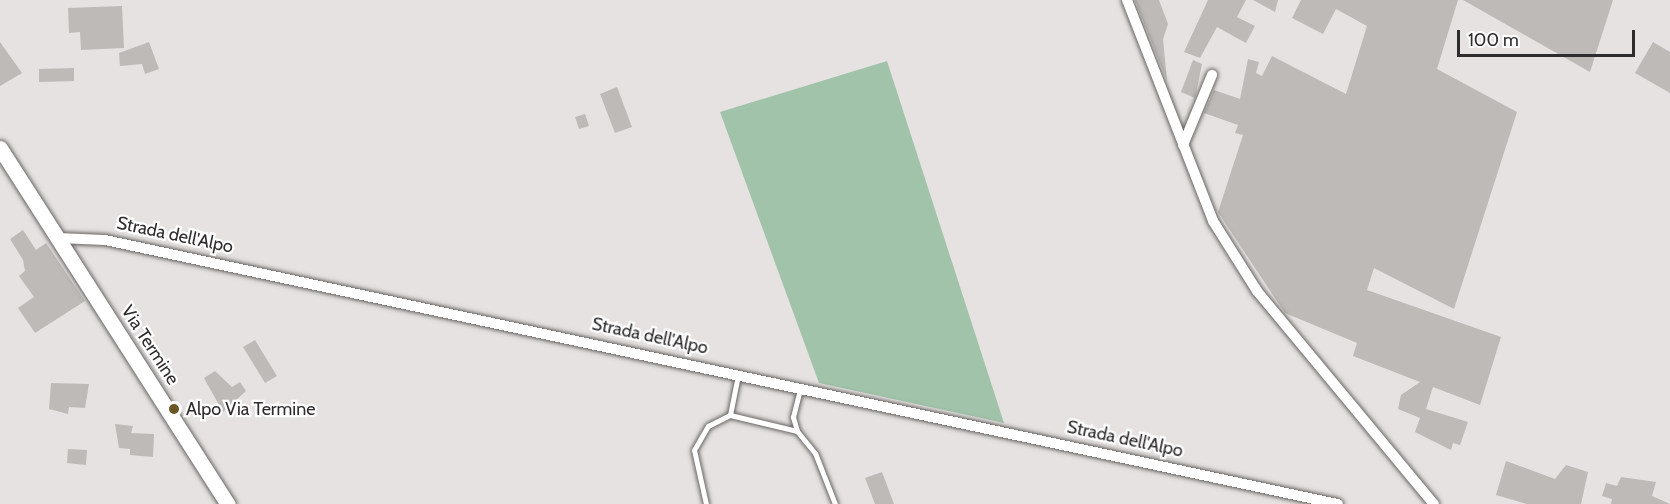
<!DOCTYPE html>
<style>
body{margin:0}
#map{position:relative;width:1670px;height:504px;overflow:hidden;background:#e5e2e1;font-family:Cabin,sans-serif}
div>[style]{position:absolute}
.green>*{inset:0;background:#a1c3aa}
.building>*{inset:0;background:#bdbab8}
.roads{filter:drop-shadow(0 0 2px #686564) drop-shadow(0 0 2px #686564)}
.lane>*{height:5px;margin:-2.5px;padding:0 2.5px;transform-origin:2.5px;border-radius:2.5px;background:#fff}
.street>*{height:10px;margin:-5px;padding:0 5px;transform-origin:5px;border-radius:5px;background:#fff}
.secondary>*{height:15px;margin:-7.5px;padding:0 7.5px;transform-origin:7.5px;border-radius:7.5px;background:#fff}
.dots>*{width:16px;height:16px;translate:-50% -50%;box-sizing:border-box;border:3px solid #fff;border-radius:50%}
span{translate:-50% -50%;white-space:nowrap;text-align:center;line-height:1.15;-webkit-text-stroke:4.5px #fff;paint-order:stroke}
.street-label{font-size:18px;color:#2e2c2c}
.poi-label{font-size:18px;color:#2e2c2c}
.left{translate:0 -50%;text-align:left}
.scale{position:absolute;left:1457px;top:30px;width:178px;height:27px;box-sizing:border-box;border:3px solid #2e2c2c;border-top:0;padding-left:8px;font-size:18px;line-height:21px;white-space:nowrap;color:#2e2c2c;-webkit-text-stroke:4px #fff;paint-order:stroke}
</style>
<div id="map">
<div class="green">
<div style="clip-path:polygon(887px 61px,1004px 423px,819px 383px,720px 112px)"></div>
</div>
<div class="building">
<div style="clip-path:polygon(1135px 0,1159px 0,1168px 24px,1163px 39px,1167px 81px)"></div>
<div style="clip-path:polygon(1208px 0,1246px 0,1237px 17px,1255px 26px,1246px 43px,1217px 27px,1200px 58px,1184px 52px)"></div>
<div style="clip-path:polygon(1253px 0,1278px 0,1275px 12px)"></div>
<div style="clip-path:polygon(1301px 0,1458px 0,1437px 69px,1517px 112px,1454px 309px,1374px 268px,1367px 290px,1501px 337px,1480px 405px,1433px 387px,1426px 409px,1468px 422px,1460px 445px,1453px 443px,1451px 450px,1415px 432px,1420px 418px,1398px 409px,1401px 395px,1420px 382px,1353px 356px,1357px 343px,1285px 313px,1218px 212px,1243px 135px,1235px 133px,1238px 125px,1204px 113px,1214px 90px,1240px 99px,1248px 59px,1259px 62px,1256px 73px,1262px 76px,1272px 56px,1346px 94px,1367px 26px,1336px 9px,1323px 34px,1292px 18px)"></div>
<div style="clip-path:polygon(1463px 0,1613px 0,1590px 72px)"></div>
<div style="clip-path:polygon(122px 6px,124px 48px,81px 50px,80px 32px,69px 33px,68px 8px)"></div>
<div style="clip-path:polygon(0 42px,22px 73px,0 86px)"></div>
<div style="clip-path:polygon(149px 42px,159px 69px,145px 74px,142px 64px,120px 66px,119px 53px)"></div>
<div style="clip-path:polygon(1653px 42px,1670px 52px,1670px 93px,1635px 73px)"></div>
<div style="clip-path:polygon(1193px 60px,1202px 64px,1195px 98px,1181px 92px)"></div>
<div style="clip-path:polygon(74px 68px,74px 81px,39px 82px,39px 69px)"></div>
<div style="clip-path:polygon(617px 87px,632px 127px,615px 133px,600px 94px)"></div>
<div style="clip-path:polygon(585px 114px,589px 126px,579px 129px,575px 117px)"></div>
<div style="clip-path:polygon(23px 230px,36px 250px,46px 243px,85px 301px,35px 333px,18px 308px,34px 297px,19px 276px,25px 271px,23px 260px,10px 239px)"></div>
<div style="clip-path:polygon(255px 340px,277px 376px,265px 383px,243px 347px)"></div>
<div style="clip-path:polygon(215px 371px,232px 387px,240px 382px,246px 391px,223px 412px,204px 378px)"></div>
<div style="clip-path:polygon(51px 383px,89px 384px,85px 408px,69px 407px,68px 414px,49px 409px)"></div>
<div style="clip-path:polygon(115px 424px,133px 426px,131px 433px,154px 434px,153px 457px,130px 455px,130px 449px,119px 448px)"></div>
<div style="clip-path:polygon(68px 449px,87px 450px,86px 465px,67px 463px)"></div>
<div style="clip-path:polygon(1506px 461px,1555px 479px,1566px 465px,1588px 472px,1581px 504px,1527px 504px,1496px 495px)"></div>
<div style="clip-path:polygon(882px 472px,894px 504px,875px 504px,865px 478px)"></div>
<div style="clip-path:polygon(1621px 477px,1656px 482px,1652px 496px,1670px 504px,1611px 504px,1612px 499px,1602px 496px,1606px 483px,1617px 486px)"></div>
</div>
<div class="roads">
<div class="lane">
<div style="left:800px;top:389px;width:29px;rotate:104deg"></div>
<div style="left:793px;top:417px;width:15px;rotate:74deg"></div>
<div style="left:797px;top:431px;width:28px;rotate:51deg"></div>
<div style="left:815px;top:453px;width:55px;rotate:68.6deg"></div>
<div style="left:730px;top:415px;width:69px;rotate:13.4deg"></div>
<div style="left:706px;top:504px;width:55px;rotate:-102.5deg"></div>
<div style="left:694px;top:450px;width:28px;rotate:-60deg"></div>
<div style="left:708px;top:426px;width:25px;rotate:-27deg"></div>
<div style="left:730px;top:415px;width:41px;rotate:-78.7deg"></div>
</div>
<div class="street">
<div style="left:1127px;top:0;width:237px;rotate:68.7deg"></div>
<div style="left:1213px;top:221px;width:83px;rotate:57.8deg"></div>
<div style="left:1257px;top:291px;width:277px;rotate:50.3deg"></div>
<div style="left:1183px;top:145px;width:76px;rotate:-67.5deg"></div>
<div style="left:58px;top:238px;width:47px;rotate:2.4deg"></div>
<div style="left:105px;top:240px;width:1261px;rotate:12.09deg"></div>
</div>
<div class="secondary">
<div style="left:0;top:148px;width:423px;rotate:57.4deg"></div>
</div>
</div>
<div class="dots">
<div style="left:174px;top:409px;background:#6b5625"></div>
</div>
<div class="street-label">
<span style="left:175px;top:235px;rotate:12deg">Strada dell'Alpo</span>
<span style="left:650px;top:336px;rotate:12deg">Strada dell'Alpo</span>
<span style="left:150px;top:345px;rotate:57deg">Via Termine</span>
<span style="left:1125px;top:439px;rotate:12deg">Strada dell'Alpo</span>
</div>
<div class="poi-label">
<span class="left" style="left:186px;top:409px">Alpo Via Termine</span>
</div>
<div class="scale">100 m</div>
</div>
